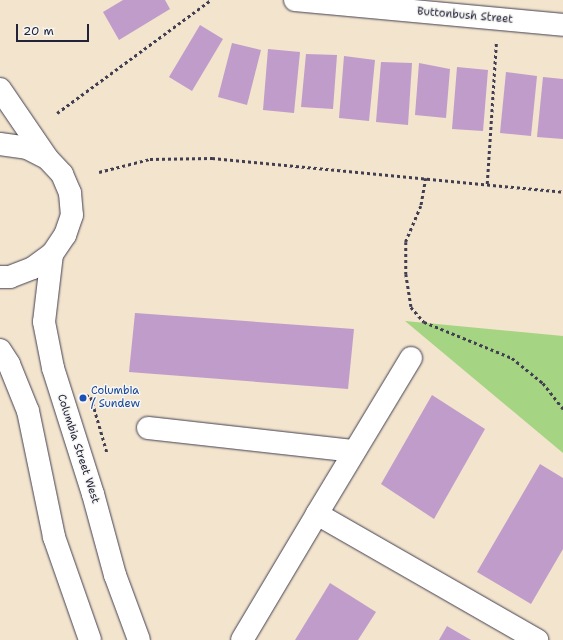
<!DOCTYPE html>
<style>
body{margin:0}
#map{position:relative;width:563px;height:640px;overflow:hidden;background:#f3e4cd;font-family:"Shantell Sans",sans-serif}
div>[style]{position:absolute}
.green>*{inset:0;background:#a5d482}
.building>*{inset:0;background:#c09cca}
.path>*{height:2.5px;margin-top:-1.25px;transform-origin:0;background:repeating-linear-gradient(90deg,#413f51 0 3px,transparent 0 6px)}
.roads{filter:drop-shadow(0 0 1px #413f51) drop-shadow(0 0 1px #413f51)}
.minor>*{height:22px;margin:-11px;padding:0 11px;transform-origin:11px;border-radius:11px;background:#fff}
.major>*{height:22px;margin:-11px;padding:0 11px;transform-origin:11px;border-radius:11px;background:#fff}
.dots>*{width:11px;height:11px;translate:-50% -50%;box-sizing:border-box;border:2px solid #f6f6f2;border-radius:50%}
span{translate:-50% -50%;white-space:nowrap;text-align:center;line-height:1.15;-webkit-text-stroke:3px #f6f6f2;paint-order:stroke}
.street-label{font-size:11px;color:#22223b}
.transit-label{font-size:11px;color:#164399}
.left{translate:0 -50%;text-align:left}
.scale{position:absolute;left:16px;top:24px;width:73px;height:18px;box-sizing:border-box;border:2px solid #22223b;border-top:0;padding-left:5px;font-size:12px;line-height:14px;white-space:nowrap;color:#22223b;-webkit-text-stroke:3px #f6f6f2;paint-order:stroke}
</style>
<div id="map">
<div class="green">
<div style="clip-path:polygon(405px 321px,563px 336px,563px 453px)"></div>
</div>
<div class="building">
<div style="clip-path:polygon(123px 0,165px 0,170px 9px,119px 40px,103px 12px)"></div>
<div style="clip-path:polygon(200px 25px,223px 39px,192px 91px,169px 77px)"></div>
<div style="clip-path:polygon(232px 43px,261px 50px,247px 105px,218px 97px)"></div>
<div style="clip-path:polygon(268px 49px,300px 52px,294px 113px,263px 110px)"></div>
<div style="clip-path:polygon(306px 54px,337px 55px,333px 109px,301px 107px)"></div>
<div style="clip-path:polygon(344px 56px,375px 60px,369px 121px,339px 118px)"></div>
<div style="clip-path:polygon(381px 62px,412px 63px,408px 125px,376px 122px)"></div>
<div style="clip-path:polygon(419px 63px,450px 69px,446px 118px,415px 115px)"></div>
<div style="clip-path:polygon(457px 67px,488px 70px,483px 131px,452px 129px)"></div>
<div style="clip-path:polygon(506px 72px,537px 76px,531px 136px,500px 133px)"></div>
<div style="clip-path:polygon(543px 77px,563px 79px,563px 139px,537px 137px)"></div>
<div style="clip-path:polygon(135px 313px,354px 329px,348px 389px,129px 372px)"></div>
<div style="clip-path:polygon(432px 395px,485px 429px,434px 519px,381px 484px)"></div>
<div style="clip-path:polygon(540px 464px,563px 478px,563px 549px,531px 604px,477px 572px)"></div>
<div style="clip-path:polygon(330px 583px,376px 612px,358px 640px,295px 640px)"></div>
<div style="clip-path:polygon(447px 626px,471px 640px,439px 640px)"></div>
</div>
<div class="path">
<div style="left:57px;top:113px;width:191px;rotate:-36.3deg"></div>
<div style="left:99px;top:172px;width:53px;rotate:-14.3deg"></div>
<div style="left:150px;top:159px;width:62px;rotate:-0.9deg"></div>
<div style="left:212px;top:158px;width:353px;rotate:5.5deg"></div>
<div style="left:426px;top:178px;width:28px;rotate:100deg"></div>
<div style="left:421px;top:206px;width:39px;rotate:113deg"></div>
<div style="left:406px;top:242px;width:32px;rotate:90deg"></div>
<div style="left:406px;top:274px;width:33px;rotate:81deg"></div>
<div style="left:411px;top:307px;width:20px;rotate:49deg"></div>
<div style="left:424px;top:322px;width:95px;rotate:22.2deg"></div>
<div style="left:512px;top:358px;width:40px;rotate:39deg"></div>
<div style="left:543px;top:383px;width:33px;rotate:52deg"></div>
<div style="left:487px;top:184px;width:141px;rotate:-86.3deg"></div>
<div style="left:86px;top:395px;width:5px;rotate:22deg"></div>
<div style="left:91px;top:397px;width:57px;rotate:73.8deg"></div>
</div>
<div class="roads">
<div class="minor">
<div style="left:295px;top:0;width:269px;rotate:5.3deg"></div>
<div style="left:0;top:89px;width:83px;rotate:55.7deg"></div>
<div style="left:411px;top:358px;width:182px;rotate:121.1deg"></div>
<div style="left:317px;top:514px;width:254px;rotate:29.8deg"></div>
<div style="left:148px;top:428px;width:206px;rotate:6.4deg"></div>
<div style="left:242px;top:640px;width:147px;rotate:-59.2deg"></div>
</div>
<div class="major">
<div style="left:0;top:144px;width:27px;rotate:8deg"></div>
<div style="left:27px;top:148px;width:22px;rotate:27deg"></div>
<div style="left:47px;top:158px;width:22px;rotate:47deg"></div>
<div style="left:62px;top:174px;width:21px;rotate:67deg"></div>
<div style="left:70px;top:193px;width:22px;rotate:85deg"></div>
<div style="left:72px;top:215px;width:21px;rotate:109deg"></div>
<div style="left:65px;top:235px;width:23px;rotate:124deg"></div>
<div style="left:52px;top:254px;width:24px;rotate:144deg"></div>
<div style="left:33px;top:268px;width:25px;rotate:159deg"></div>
<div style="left:10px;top:277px;width:10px;rotate:180deg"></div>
<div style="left:52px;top:254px;width:68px;rotate:96.7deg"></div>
<div style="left:44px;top:322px;width:47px;rotate:78.9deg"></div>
<div style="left:53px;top:368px;width:132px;rotate:72.4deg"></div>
<div style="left:93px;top:494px;width:84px;rotate:74.8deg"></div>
<div style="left:115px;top:575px;width:69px;rotate:69.7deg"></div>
<div style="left:0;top:350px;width:17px;rotate:57deg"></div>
<div style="left:9px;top:364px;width:51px;rotate:68deg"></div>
<div style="left:28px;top:411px;width:129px;rotate:78.3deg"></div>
<div style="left:54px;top:537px;width:109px;rotate:70.7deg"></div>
</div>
</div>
<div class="dots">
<div style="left:83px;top:398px;background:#1a4fb4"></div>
</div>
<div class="street-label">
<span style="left:465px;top:16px;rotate:5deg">Buttonbush Street</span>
<span style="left:78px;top:449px;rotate:72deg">Columbia Street West</span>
</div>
<div class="transit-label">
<span class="left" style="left:91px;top:398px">Columbia<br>/ Sundew</span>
</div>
<div class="scale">20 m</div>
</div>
